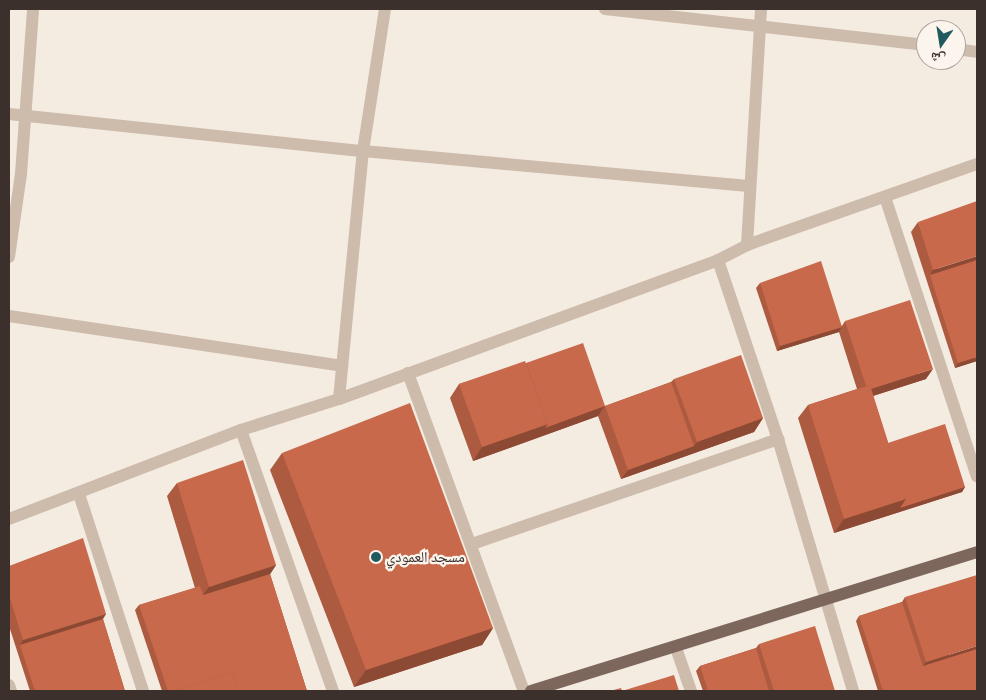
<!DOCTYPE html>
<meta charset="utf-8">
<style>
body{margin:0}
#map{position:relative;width:986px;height:700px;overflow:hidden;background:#f4ebe1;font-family:"Exo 2","Noto Naskh Arabic",sans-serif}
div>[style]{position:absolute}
.minor>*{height:12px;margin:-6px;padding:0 6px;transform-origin:6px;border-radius:6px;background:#cdbbac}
.major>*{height:12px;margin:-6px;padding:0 6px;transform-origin:6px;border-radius:6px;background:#7d675c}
.wall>*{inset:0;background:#ac5a40}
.shaded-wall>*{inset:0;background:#8c4a34}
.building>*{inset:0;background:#c8694b}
.dots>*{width:14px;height:14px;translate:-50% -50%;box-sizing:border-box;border:2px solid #fbf5ee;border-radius:50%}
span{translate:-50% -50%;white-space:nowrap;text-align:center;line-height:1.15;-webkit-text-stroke:4.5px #fbf5ee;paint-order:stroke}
.poi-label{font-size:15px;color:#3b302b}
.left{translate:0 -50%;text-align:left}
.frame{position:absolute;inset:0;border:10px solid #3b302b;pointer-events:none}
.north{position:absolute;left:916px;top:20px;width:50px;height:50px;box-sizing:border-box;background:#fbf5ee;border:1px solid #aea6a0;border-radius:50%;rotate:193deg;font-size:14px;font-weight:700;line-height:20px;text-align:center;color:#3b302b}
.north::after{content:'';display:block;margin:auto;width:18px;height:22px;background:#1f5a5e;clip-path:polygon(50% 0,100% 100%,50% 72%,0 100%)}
</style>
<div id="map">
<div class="minor">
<div style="left:605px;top:9px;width:323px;rotate:6.4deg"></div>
<div style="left:956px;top:49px;width:21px;rotate:8deg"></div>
<div style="left:9px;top:114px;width:356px;rotate:6deg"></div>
<div style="left:363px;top:151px;width:387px;rotate:5.2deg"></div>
<div style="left:885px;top:197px;width:294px;rotate:71.8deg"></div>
<div style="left:747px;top:245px;width:236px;rotate:-86.6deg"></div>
<div style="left:9px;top:257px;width:84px;rotate:-81.8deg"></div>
<div style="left:21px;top:174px;width:165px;rotate:-85.8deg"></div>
<div style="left:718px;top:260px;width:189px;rotate:71.5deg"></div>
<div style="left:778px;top:439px;width:263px;rotate:73.4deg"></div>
<div style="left:9px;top:316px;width:337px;rotate:8.5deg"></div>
<div style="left:408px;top:373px;width:338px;rotate:70deg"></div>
<div style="left:339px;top:399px;width:249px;rotate:-84.5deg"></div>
<div style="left:363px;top:151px;width:144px;rotate:-81.2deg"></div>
<div style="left:241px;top:430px;width:277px;rotate:70.6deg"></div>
<div style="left:79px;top:494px;width:207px;rotate:72deg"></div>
<div style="left:9px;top:519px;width:248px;rotate:-21deg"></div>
<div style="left:241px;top:430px;width:103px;rotate:-17.6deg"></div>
<div style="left:339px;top:399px;width:404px;rotate:-20.1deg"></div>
<div style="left:718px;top:260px;width:33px;rotate:-27deg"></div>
<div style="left:747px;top:245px;width:244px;rotate:-19.4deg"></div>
<div style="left:472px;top:544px;width:324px;rotate:-18.9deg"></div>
<div style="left:676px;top:648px;width:46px;rotate:70.8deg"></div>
<div style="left:9px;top:685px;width:6px;rotate:72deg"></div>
</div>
<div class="major">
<div style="left:531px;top:691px;width:467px;rotate:-17.3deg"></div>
</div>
<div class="wall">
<div style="clip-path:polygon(918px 222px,977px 361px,955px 368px,911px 232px)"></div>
<div style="clip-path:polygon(760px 283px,842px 326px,845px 321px,926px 379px,873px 396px,888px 443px,965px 487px,962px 492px,834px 533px,798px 418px,808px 405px,857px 389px,839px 332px,777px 351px,756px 288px)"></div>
<div style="clip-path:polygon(526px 363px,605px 406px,671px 382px,674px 379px,763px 418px,754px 432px,621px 479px,598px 416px,473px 461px,450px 398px,459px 384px)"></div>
<div style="clip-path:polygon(282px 453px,493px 628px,482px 645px,354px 687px,270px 470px)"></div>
<div style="clip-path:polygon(177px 483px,276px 565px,270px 574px,307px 691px,162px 691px,135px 610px,139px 605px,195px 588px,167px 496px)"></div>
<div style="clip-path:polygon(9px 566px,106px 614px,103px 619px,125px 691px,130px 691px,30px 691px,9px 626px)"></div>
<div style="clip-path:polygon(905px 597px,977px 691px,878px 691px,856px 621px,859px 616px,902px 602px)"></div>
<div style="clip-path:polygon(759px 644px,835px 691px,703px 691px,696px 671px,700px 666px,756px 648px)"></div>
</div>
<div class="shaded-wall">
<div style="clip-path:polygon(977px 256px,977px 264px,930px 275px,933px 270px)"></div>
<div style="clip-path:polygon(842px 327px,839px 332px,777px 351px,780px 346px)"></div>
<div style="clip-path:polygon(977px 357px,977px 361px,955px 368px,958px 363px)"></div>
<div style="clip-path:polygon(933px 369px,926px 379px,860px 400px,867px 390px)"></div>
<div style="clip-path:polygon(605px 406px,598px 416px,473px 461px,482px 447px,548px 424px)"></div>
<div style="clip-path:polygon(763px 418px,754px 432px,621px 479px,628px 470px,694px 446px,697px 442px)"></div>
<div style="clip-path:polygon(965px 487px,962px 492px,834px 533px,844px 519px,906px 499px)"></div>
<div style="clip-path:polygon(276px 565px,267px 579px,199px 600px,209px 587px)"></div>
<div style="clip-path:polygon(106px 614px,99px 624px,20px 645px,23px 640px)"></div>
<div style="clip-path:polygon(493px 628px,482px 645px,354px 687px,366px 670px)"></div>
<div style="clip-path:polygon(977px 646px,977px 653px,919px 671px,926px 662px)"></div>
</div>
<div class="building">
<div style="clip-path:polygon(977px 201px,977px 256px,933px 270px,918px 222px)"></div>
<div style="clip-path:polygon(977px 260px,977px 357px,958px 363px,930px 275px)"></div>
<div style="clip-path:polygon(821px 261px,842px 327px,780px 346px,760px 283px)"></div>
<div style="clip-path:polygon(910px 300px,933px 369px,871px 389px,870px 385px,866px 386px,845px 321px)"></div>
<div style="clip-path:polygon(583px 343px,605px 406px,671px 382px,694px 446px,628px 470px,605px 406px,545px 428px,548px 424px,526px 363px)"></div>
<div style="clip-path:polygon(741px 355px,763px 418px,697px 442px,674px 379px)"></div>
<div style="clip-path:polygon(525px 361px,548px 424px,482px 447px,459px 384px)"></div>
<div style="clip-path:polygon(870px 385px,906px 499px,844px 519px,808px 405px)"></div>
<div style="clip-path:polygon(410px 403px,493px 628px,366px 670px,282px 453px)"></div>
<div style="clip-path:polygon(945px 424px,965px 487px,900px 508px,906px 499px,888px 443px)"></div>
<div style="clip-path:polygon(243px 460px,276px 565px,209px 587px,177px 483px)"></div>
<div style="clip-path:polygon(83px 538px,106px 614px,23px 640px,9px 595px,9px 566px)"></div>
<div style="clip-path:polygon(270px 574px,307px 691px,239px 691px,233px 672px,173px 691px,168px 691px,139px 605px,200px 586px,203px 595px)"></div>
<div style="clip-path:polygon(977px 575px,977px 646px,926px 662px,905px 597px)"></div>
<div style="clip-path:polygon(902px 602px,923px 666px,977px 649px,977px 691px,883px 691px,859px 616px)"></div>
<div style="clip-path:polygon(103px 619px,125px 691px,35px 691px,20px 645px)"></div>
<div style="clip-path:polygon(815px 626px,835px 691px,774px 691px,759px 644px)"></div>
<div style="clip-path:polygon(756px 648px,769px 691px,708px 691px,700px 666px)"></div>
<div style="clip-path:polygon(233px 672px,239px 691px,173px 691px)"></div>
<div style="clip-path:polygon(674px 675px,679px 691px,622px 691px)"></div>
<div style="clip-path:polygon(621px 688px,622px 691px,610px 691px)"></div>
</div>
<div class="dots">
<div style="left:376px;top:557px;background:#1f5a5e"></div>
</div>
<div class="poi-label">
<span class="left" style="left:386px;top:557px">مسجد العمودي</span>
</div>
<div class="frame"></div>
<div class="north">ش</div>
</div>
